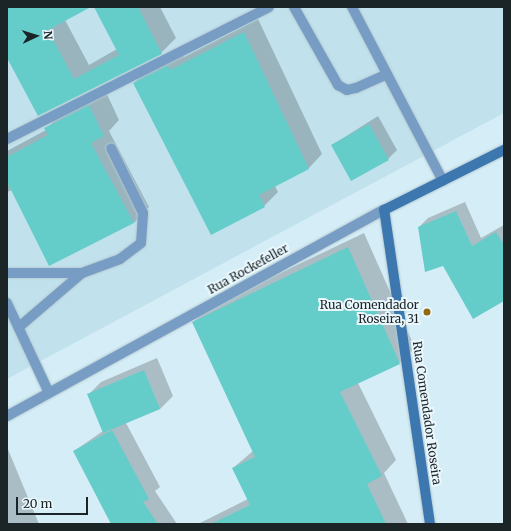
<!DOCTYPE html>
<style>
body{margin:0}
#map{position:relative;width:511px;height:531px;overflow:hidden;background:#d5edf6;font-family:Merriweather,serif}
div>[style]{position:absolute}
.built>*{inset:0;background:#c1e2ed}
.shadow>*{inset:0;background:#0003}
.building>*{inset:0;background:#64cdca}
.roads{filter:drop-shadow(0 0 1px #b4c9d1) drop-shadow(0 0 1px #b4c9d1)}
.service>*{height:10px;margin:-5px;padding:0 5px;transform-origin:5px;border-radius:5px;background:#789dc4}
.minor>*{height:10px;margin:-5px;padding:0 5px;transform-origin:5px;border-radius:5px;background:#789dc4}
.secondary>*{height:10px;margin:-5px;padding:0 5px;transform-origin:5px;border-radius:5px;background:#3d77b0}
.dots>*{width:11px;height:11px;translate:-50% -50%;box-sizing:border-box;border:2px solid #eaf8fe;border-radius:50%}
span{translate:-50% -50%;white-space:nowrap;text-align:center;line-height:1.15;-webkit-text-stroke:4px #eaf8fe;paint-order:stroke}
.street-label{font-size:12px;color:#1b2427}
.poi-label{font-size:12px;color:#1b2427}
.right{translate:-100% -50%;text-align:right}
.frame{position:absolute;inset:0;border:8px solid #1b2427;pointer-events:none}
.north{position:absolute;left:16px;top:16px;width:40px;height:40px;-webkit-text-stroke:3px #eaf8fe;paint-order:stroke;rotate:86deg;font-size:11px;font-weight:700;line-height:16px;text-align:center;color:#1b2427}
.north::after{content:'';display:block;margin:auto;width:14px;height:18px;background:#1b2427;clip-path:polygon(50% 0,100% 100%,50% 72%,0 100%)}
.scale{position:absolute;left:16px;top:497px;width:72px;height:18px;box-sizing:border-box;border:2px solid #1b2427;border-top:0;padding-left:5px;font-size:12px;line-height:14px;white-space:nowrap;color:#1b2427;-webkit-text-stroke:3px #eaf8fe;paint-order:stroke}
</style>
<div id="map">
<div class="built">
<div style="clip-path:polygon(7px 7px,504px 7px,504px 113px,7px 379px)"></div>
</div>
<div class="shadow">
<div style="clip-path:polygon(7px 7px,89px 7px,65px 20px,89px 65px,117px 49px,95px 7px,160px 7px,176px 38px,161px 53px,38px 115px,7px 55px)"></div>
<div style="clip-path:polygon(258px 19px,322px 154px,309px 168px,275px 186px,278px 192px,264px 206px,212px 234px,134px 83px,148px 70px,182px 52px,184px 57px)"></div>
<div style="clip-path:polygon(105px 90px,119px 120px,109px 131px,149px 207px,134px 223px,12px 190px,7px 192px,7px 151px,46px 130px,61px 112px)"></div>
<div style="clip-path:polygon(378px 116px,397px 150px,388px 159px,332px 145px)"></div>
<div style="clip-path:polygon(465px 202px,481px 238px,504px 225px,504px 300px,443px 265px,419px 227px,428px 218px)"></div>
<div style="clip-path:polygon(364px 233px,415px 348px,399px 363px,358px 383px,396px 460px,384px 473px,408px 524px,198px 524px,248px 499px,233px 468px,253px 451px,193px 322px,209px 307px)"></div>
<div style="clip-path:polygon(157px 358px,173px 396px,160px 409px,126px 423px,160px 487px,155px 491px,177px 524px,114px 524px,74px 451px,103px 431px,88px 395px,101px 382px)"></div>
<div style="clip-path:polygon(7px 447px,39px 524px,7px 524px)"></div>
</div>
<div class="building">
<div style="clip-path:polygon(7px 7px,91px 7px,48px 30px,74px 79px,119px 55px,94px 7px,138px 7px,162px 54px,38px 116px,7px 58px)"></div>
<div style="clip-path:polygon(244px 32px,309px 169px,259px 195px,265px 207px,211px 235px,133px 83px,168px 65px,170px 70px)"></div>
<div style="clip-path:polygon(89px 105px,104px 136px,91px 143px,134px 223px,49px 266px,7px 182px,7px 157px,48px 135px,44px 128px)"></div>
<div style="clip-path:polygon(369px 124px,389px 160px,351px 181px,331px 145px)"></div>
<div style="clip-path:polygon(456px 211px,472px 246px,496px 232px,504px 245px,504px 301px,473px 319px,443px 266px,425px 272px,418px 227px)"></div>
<div style="clip-path:polygon(348px 247px,400px 364px,340px 392px,382px 476px,367px 484px,386px 524px,211px 524px,250px 505px,232px 468px,255px 457px,192px 322px)"></div>
<div style="clip-path:polygon(144px 370px,160px 409px,103px 433px,87px 394px)"></div>
<div style="clip-path:polygon(112px 430px,149px 499px,143px 502px,158px 524px,111px 524px,73px 451px)"></div>
</div>
<div class="roads">
<div class="service">
<div style="left:294px;top:7px;width:90px;rotate:60.6deg"></div>
<div style="left:338px;top:85px;width:10px;rotate:29deg"></div>
<div style="left:347px;top:90px;width:9px;rotate:-13deg"></div>
<div style="left:356px;top:88px;width:34px;rotate:-24deg"></div>
<div style="left:352px;top:7px;width:196px;rotate:62.4deg"></div>
<div style="left:7px;top:139px;width:293px;rotate:-26.7deg"></div>
<div style="left:7px;top:273px;width:75px"></div>
<div style="left:82px;top:273px;width:40px;rotate:-20.2deg"></div>
<div style="left:120px;top:259px;width:26px;rotate:-37deg"></div>
<div style="left:141px;top:243px;width:30px;rotate:-86deg"></div>
<div style="left:143px;top:213px;width:72px;rotate:-116.2deg"></div>
<div style="left:7px;top:303px;width:99px;rotate:65deg"></div>
<div style="left:19px;top:327px;width:83px;rotate:-40.6deg"></div>
</div>
<div class="minor">
<div style="left:7px;top:416px;width:430px;rotate:-28.7deg"></div>
</div>
<div class="secondary">
<div style="left:430px;top:524px;width:317px;rotate:-98.3deg"></div>
<div style="left:384px;top:210px;width:134px;rotate:-26.6deg"></div>
</div>
</div>
<div class="dots">
<div style="left:427px;top:312px;background:#936813"></div>
</div>
<div class="street-label">
<span style="left:248px;top:269px;rotate:-29deg">Rua Rockefeller</span>
<span style="left:427px;top:413px;rotate:82deg">Rua Comendador Roseira</span>
</div>
<div class="poi-label">
<span class="right" style="left:419px;top:312px">Rua Comendador<br>Roseira, 31</span>
</div>
<div class="frame"></div>
<div class="north">N</div>
<div class="scale">20 m</div>
</div>
